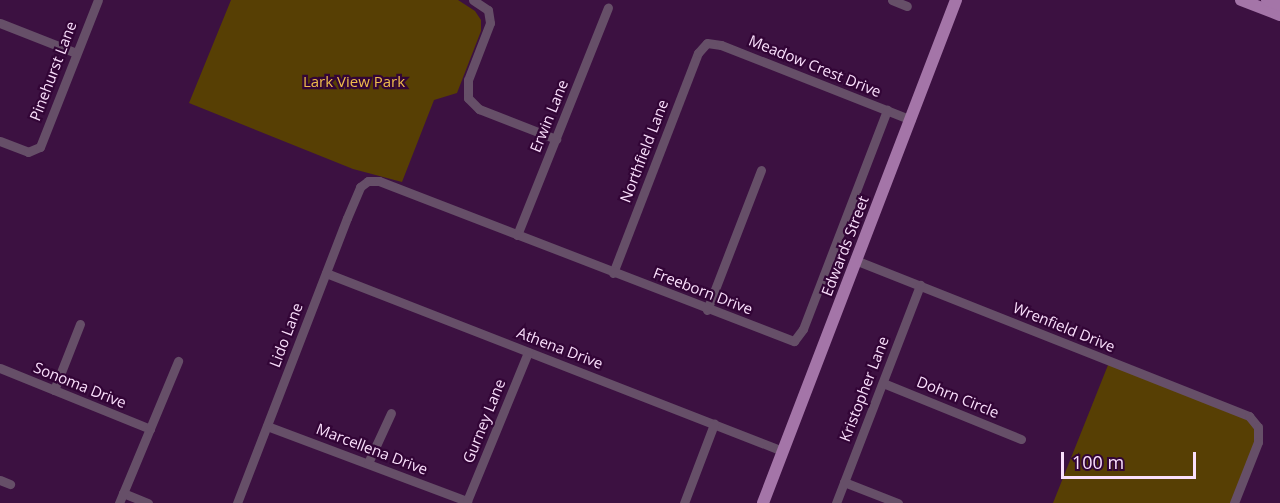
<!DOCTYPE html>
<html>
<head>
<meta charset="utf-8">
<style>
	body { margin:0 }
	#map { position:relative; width:1280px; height:503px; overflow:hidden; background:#3c1141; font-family:"Open Sans",sans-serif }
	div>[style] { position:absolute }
	.green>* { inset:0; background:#573f04 }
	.minor>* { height:9px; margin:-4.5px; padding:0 4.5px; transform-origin:4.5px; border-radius:4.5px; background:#664f68 }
	.major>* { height:12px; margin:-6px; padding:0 6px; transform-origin:6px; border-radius:6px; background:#a475a8 }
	span { translate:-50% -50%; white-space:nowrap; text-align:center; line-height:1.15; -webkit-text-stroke:4.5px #320536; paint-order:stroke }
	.street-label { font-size:15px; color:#fadffc }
	.park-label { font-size:15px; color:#efbc4c }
	.scale { position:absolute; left:1061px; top:452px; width:135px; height:27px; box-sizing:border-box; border:3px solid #fadffc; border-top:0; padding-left:8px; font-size:18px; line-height:21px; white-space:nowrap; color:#fadffc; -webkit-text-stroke:4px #320536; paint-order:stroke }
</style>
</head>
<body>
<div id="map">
	<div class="green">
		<div style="clip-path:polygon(231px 0,458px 0,475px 11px,481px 20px,481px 31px,457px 93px,434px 100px,402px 182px,353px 169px,189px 103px)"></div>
		<div style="clip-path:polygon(1110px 360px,1249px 416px,1258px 427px,1258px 442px,1234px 503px,1053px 503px)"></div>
	</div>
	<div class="minor">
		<div style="left:473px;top:0;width:18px;rotate:34deg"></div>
		<div style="left:488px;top:10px;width:13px;rotate:81deg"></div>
		<div style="left:490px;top:23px;width:61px;rotate:111.1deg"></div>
		<div style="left:468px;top:80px;width:18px;rotate:90deg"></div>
		<div style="left:468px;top:98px;width:16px;rotate:45deg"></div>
		<div style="left:479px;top:109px;width:83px;rotate:21.3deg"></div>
		<div style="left:892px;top:0;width:16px;rotate:22deg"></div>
		<div style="left:0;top:23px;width:82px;rotate:21.5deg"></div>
		<div style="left:0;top:141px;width:30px;rotate:21deg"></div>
		<div style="left:28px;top:152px;width:13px;rotate:-23deg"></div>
		<div style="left:40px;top:147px;width:158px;rotate:-68.5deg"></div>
		<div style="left:517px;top:235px;width:245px;rotate:-68.2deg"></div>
		<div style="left:855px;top:260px;width:424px;rotate:21.6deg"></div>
		<div style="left:1249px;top:416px;width:14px;rotate:51deg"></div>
		<div style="left:1258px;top:427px;width:15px;rotate:90deg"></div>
		<div style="left:1258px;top:442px;width:66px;rotate:111.5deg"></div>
		<div style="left:326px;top:273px;width:490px;rotate:21.3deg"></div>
		<div style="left:613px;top:273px;width:236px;rotate:-68.9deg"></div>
		<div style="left:698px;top:53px;width:13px;rotate:-48deg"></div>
		<div style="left:707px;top:43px;width:14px;rotate:8deg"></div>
		<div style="left:721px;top:45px;width:204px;rotate:21.5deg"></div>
		<div style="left:707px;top:310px;width:150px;rotate:-68.9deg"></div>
		<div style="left:0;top:368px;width:162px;rotate:22.1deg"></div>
		<div style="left:883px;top:383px;width:149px;rotate:22.1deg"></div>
		<div style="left:54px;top:390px;width:71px;rotate:-68.5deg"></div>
		<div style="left:267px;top:426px;width:214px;rotate:20.6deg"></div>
		<div style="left:467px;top:501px;width:161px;rotate:-67.7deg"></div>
		<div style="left:368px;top:463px;width:55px;rotate:-65.3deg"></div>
		<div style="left:0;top:480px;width:11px;rotate:22deg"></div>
		<div style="left:844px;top:482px;width:58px;rotate:21.3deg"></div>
		<div style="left:123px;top:493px;width:27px;rotate:22deg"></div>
		<div style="left:119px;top:503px;width:154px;rotate:-67.4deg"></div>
		<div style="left:237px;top:503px;width:305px;rotate:-68.9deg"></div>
		<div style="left:347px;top:218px;width:34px;rotate:-67deg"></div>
		<div style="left:360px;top:187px;width:10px;rotate:-37deg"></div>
		<div style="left:368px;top:181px;width:11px"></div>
		<div style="left:379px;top:181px;width:445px;rotate:21.1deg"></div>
		<div style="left:794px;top:341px;width:15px;rotate:-53deg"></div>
		<div style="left:803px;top:329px;width:235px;rotate:-69deg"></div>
		<div style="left:684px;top:503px;width:85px;rotate:-69.2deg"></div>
		<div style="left:836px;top:503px;width:234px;rotate:-68.9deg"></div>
	</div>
	<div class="major">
		<div style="left:1241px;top:0;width:42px;rotate:21deg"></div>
		<div style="left:1267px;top:0;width:14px;rotate:21deg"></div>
		<div style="left:763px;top:503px;width:539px;rotate:-69.01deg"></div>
	</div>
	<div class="street-label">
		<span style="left:815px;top:66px;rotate:22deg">Meadow Crest Drive</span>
		<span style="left:53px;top:71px;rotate:-69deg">Pinehurst Lane</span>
		<span style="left:549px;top:116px;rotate:-68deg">Erwin Lane</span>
		<span style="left:644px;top:151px;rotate:-69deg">Northfield Lane</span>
		<span style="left:845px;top:246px;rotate:-69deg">Edwards Street</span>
		<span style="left:703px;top:291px;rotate:21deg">Freeborn Drive</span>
		<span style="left:1064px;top:327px;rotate:22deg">Wrenfield Drive</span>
		<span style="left:286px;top:335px;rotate:-69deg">Lido Lane</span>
		<span style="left:560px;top:348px;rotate:21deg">Athena Drive</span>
		<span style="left:80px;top:385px;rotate:22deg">Sonoma Drive</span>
		<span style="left:864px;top:389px;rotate:-69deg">Kristopher Lane</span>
		<span style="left:958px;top:397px;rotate:22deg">Dohrn Circle</span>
		<span style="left:484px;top:421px;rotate:-68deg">Gurney Lane</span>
		<span style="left:372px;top:449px;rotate:21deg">Marcellena Drive</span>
	</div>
	<div class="park-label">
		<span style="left:354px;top:82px">Lark View Park</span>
	</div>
	<div class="scale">100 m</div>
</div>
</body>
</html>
